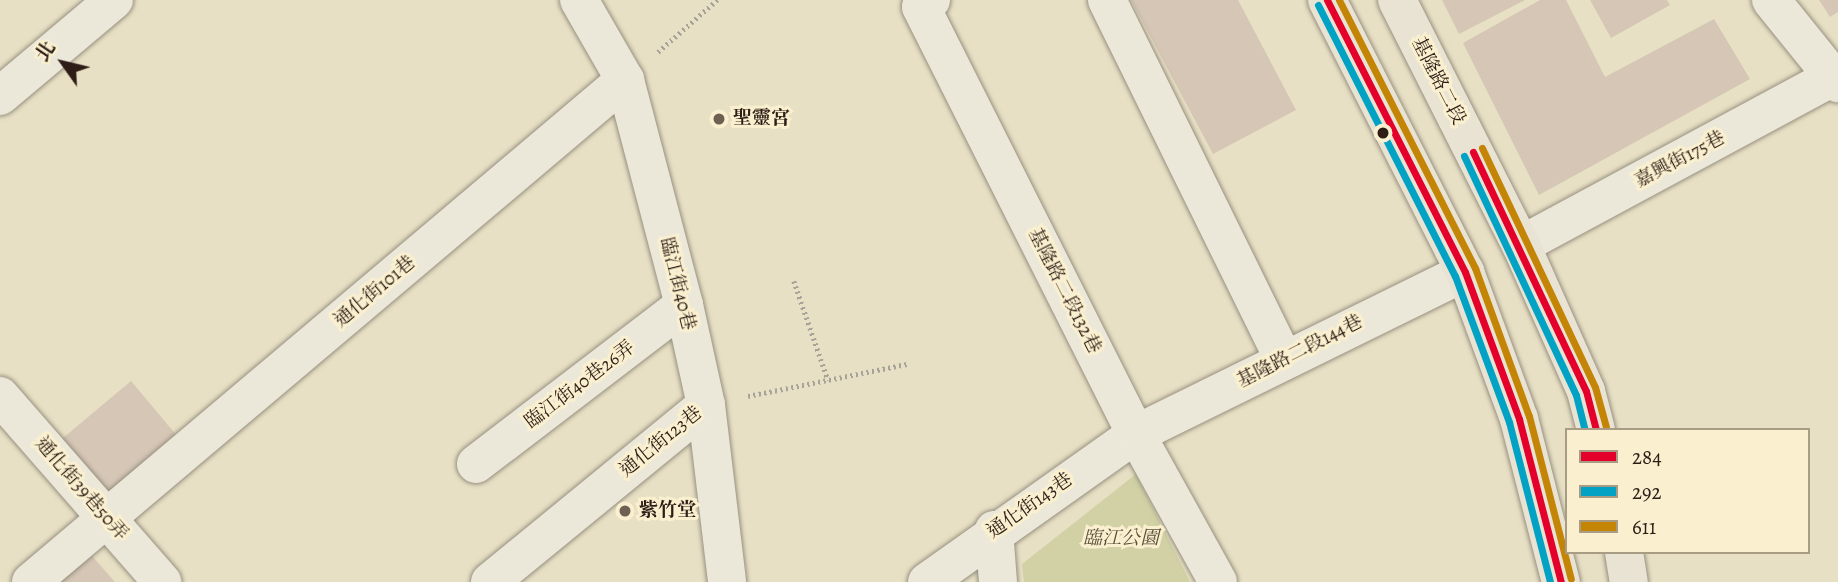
<!DOCTYPE html>
<html>
<head>
<meta charset="utf-8">
<style>
	body { margin:0 }
	#map { position:relative; width:1838px; height:582px; overflow:hidden; background:#e8e0c4; font-family:Alegreya,"Noto Serif TC",serif }
	div>[style] { position:absolute }
	.green>* { inset:0; background:#d1d1a5 }
	.building>* { inset:0; background:#d6c6b5; transform-origin:0 0 }
	.path>* { height:4.5px; margin-top:-2.25px; transform-origin:0; background:repeating-linear-gradient(90deg,#a8a398 0 2px,transparent 0 5.5px) }
	.roads { filter:drop-shadow(0 0 2px #979080) drop-shadow(0 0 2px #979080) }
	.minor>* { height:38px; margin:-19px; padding:0 19px; transform-origin:19px; border-radius:19px; background:#ebe8d9 }
	.major>* { height:38px; margin:-19px; padding:0 19px; transform-origin:19px; border-radius:19px; background:#e8e3d3 }
	.bus-1>* { height:7px; margin:-3.5px; padding:0 3.5px; transform-origin:3.5px; border-radius:3.5px; background:#e4002b }
	.bus-2>* { height:7px; margin:-3.5px; padding:0 3.5px; transform-origin:3.5px; border-radius:3.5px; background:#02a2c5 }
	.bus-3>* { height:7px; margin:-3.5px; padding:0 3.5px; transform-origin:3.5px; border-radius:3.5px; background:#c48406 }
	.dots>* { width:19px; height:19px; translate:-50% -50%; box-sizing:border-box; border:4px solid #faf0cf; border-radius:50% }
	span { translate:-50% -50%; white-space:nowrap; text-align:center; line-height:1.15; -webkit-text-stroke:6px #faf0cf; paint-order:stroke }
	.street-label { font-size:19px; color:#2d1d16 }
	.poi-label { font-size:19px; color:#2d1d16; font-weight:700 }
	.left { translate:0 -50%; text-align:left }
	.park-label { font-size:19px; color:#594f39; font-style:italic }
	.legend { position:absolute; left:1565px; top:428px; width:245px; height:126px; box-sizing:border-box; background:#faf0cf; border:2px solid #a89c85; margin:0; padding:9px 12px; list-style:none; font-size:21px; color:#2d1d16 }
	.legend li { display:flex; align-items:center; gap:14px; height:35px }
	.legend b { width:35px; border:2px solid #a89c85 }
	.north { position:absolute; left:28px; top:28px; width:70px; height:70px; -webkit-text-stroke:5px #faf0cf; paint-order:stroke; rotate:304deg; font-size:19px; font-weight:700; line-height:28px; text-align:center; color:#2d1d16 }
	.north::after { content:''; display:block; margin:auto; width:24px; height:32px; background:#2d1d16; clip-path:polygon(50% 0,100% 100%,50% 72%,0 100%) }
</style>
</head>
<body>
<div id="map">
	<div class="green">
		<div style="clip-path:polygon(1136px 474px,1190px 582px,1024px 582px,1022px 564px)"></div>
	</div>
	<div class="building">
		<div style="clip-path:polygon(1131px 0,1238px 0,1296px 110px,1213px 154px)"></div>
		<div style="clip-path:polygon(1442px 0,1525px 0,1459px 34px)"></div>
		<div style="clip-path:polygon(1540px 0,1566px 0,1605px 77px,1714px 19px,1750px 79px,1539px 195px,1463px 43px)"></div>
		<div style="clip-path:polygon(1590px 0,1667px 0,1670px 5px,1611px 38px)"></div>
		<div style="clip-path:polygon(1819px 0,1838px 0,1838px 12px,1830px 17px)"></div>
		<div style="left:131px;top:381px;width:77px;height:93px;rotate:50deg"></div>
		<div style="clip-path:polygon(86px 549px,115px 582px,50px 582px)"></div>
	</div>
	<div class="path">
		<div style="left:658px;top:52px;width:79px;rotate:-41.4deg"></div>
		<div style="left:794px;top:281px;width:105px;rotate:71deg"></div>
		<div style="left:748px;top:396px;width:162px;rotate:-11.4deg"></div>
	</div>
	<div class="roads">
		<div class="minor">
			<div style="left:579px;top:0;width:92px;rotate:60.1deg"></div>
			<div style="left:625px;top:80px;width:233px;rotate:75.3deg"></div>
			<div style="left:684px;top:305px;width:102px;rotate:77.6deg"></div>
			<div style="left:706px;top:405px;width:178px;rotate:83.2deg"></div>
			<div style="left:931px;top:0;width:12px;rotate:145deg"></div>
			<div style="left:921px;top:7px;width:478px;rotate:63.3deg"></div>
			<div style="left:1136px;top:434px;width:169px;rotate:61deg"></div>
			<div style="left:1107px;top:0;width:401px;rotate:63.8deg"></div>
			<div style="left:1771px;top:0;width:107px;rotate:51.1deg"></div>
			<div style="left:0;top:96px;width:149px;rotate:-40.1deg"></div>
			<div style="left:1521px;top:245px;width:360px;rotate:-28.3deg"></div>
			<div style="left:0;top:396px;width:247px;rotate:48.9deg"></div>
			<div style="left:476px;top:464px;width:262px;rotate:-37.4deg"></div>
			<div style="left:994px;top:530px;width:52px;rotate:85.6deg"></div>
			<div style="left:31px;top:582px;width:778px;rotate:-40.2deg"></div>
			<div style="left:490px;top:582px;width:279px;rotate:-39.3deg"></div>
			<div style="left:927px;top:582px;width:256px;rotate:-35.3deg"></div>
			<div style="left:1136px;top:434px;width:367px;rotate:-26.2deg"></div>
		</div>
		<div class="major">
			<div style="left:1327px;top:0;width:305px;rotate:63.1deg"></div>
			<div style="left:1465px;top:272px;width:157px;rotate:69.8deg"></div>
			<div style="left:1519px;top:419px;width:168px;rotate:75.6deg"></div>
			<div style="left:1397px;top:0;width:275px;rotate:63.2deg"></div>
			<div style="left:1521px;top:245px;width:160px;rotate:66deg"></div>
			<div style="left:1586px;top:391px;width:40px;rotate:75.6deg"></div>
			<div style="left:1624px;top:552px;width:30px;rotate:81deg"></div>
		</div>
	</div>
	<div class="bus-1">
		<div style="left:1327px;top:0;width:305px;rotate:63.1deg"></div>
		<div style="left:1465px;top:272px;width:157px;rotate:69.8deg"></div>
		<div style="left:1519px;top:419px;width:168px;rotate:75.6deg"></div>
		<div style="left:1473px;top:152px;width:264px;rotate:64.7deg"></div>
		<div style="left:1586px;top:391px;width:40px;rotate:75.6deg"></div>
	</div>
	<div class="bus-2">
		<div style="left:1318px;top:5px;width:304px;rotate:63.2deg"></div>
		<div style="left:1455px;top:276px;width:156px;rotate:69.7deg"></div>
		<div style="left:1509px;top:422px;width:165px;rotate:75.6deg"></div>
		<div style="left:1464px;top:156px;width:264px;rotate:64.9deg"></div>
		<div style="left:1576px;top:395px;width:36px;rotate:76deg"></div>
	</div>
	<div class="bus-3">
		<div style="left:1339px;top:0;width:301px;rotate:63.1deg"></div>
		<div style="left:1475px;top:268px;width:158px;rotate:70deg"></div>
		<div style="left:1529px;top:416px;width:168px;rotate:75.6deg"></div>
		<div style="left:1482px;top:148px;width:264px;rotate:64.7deg"></div>
		<div style="left:1595px;top:387px;width:41px;rotate:74.6deg"></div>
	</div>
	<div class="dots">
		<div style="left:719px;top:119px;background:#6e6153"></div>
		<div style="left:1383px;top:133px;background:#2d1d16"></div>
		<div style="left:625px;top:511px;background:#6e6153"></div>
	</div>
	<div class="street-label">
		<span style="left:1438px;top:81px;rotate:63deg">基隆路二段</span>
		<span style="left:1680px;top:160px;rotate:-28deg">嘉興街175巷</span>
		<span style="left:677px;top:284px;rotate:76deg">臨江街40巷</span>
		<span style="left:1064px;top:291px;rotate:63deg">基隆路二段132巷</span>
		<span style="left:375px;top:292px;rotate:-40deg">通化街101巷</span>
		<span style="left:1300px;top:352px;rotate:-27deg">基隆路二段144巷</span>
		<span style="left:580px;top:385px;rotate:-37deg">臨江街40巷26弄</span>
		<span style="left:661px;top:442px;rotate:-39deg">通化街123巷</span>
		<span style="left:81px;top:489px;rotate:49deg">通化街39巷50弄</span>
		<span style="left:1030px;top:506px;rotate:-35deg">通化街143巷</span>
	</div>
	<div class="poi-label">
		<span class="left" style="left:733px;top:119px">聖靈宮</span>
		<span class="left" style="left:639px;top:511px">紫竹堂</span>
	</div>
	<div class="park-label">
		<span style="left:1121px;top:539px">臨江公園</span>
	</div>
	<ul class="legend">
	<li><b style="height:9px;background:#e4002b"></b>284</li>
	<li><b style="height:9px;background:#02a2c5"></b>292</li>
	<li><b style="height:9px;background:#c48406"></b>611</li>
	</ul>
	<div class="north">北</div>
</div>
</body>
</html>
